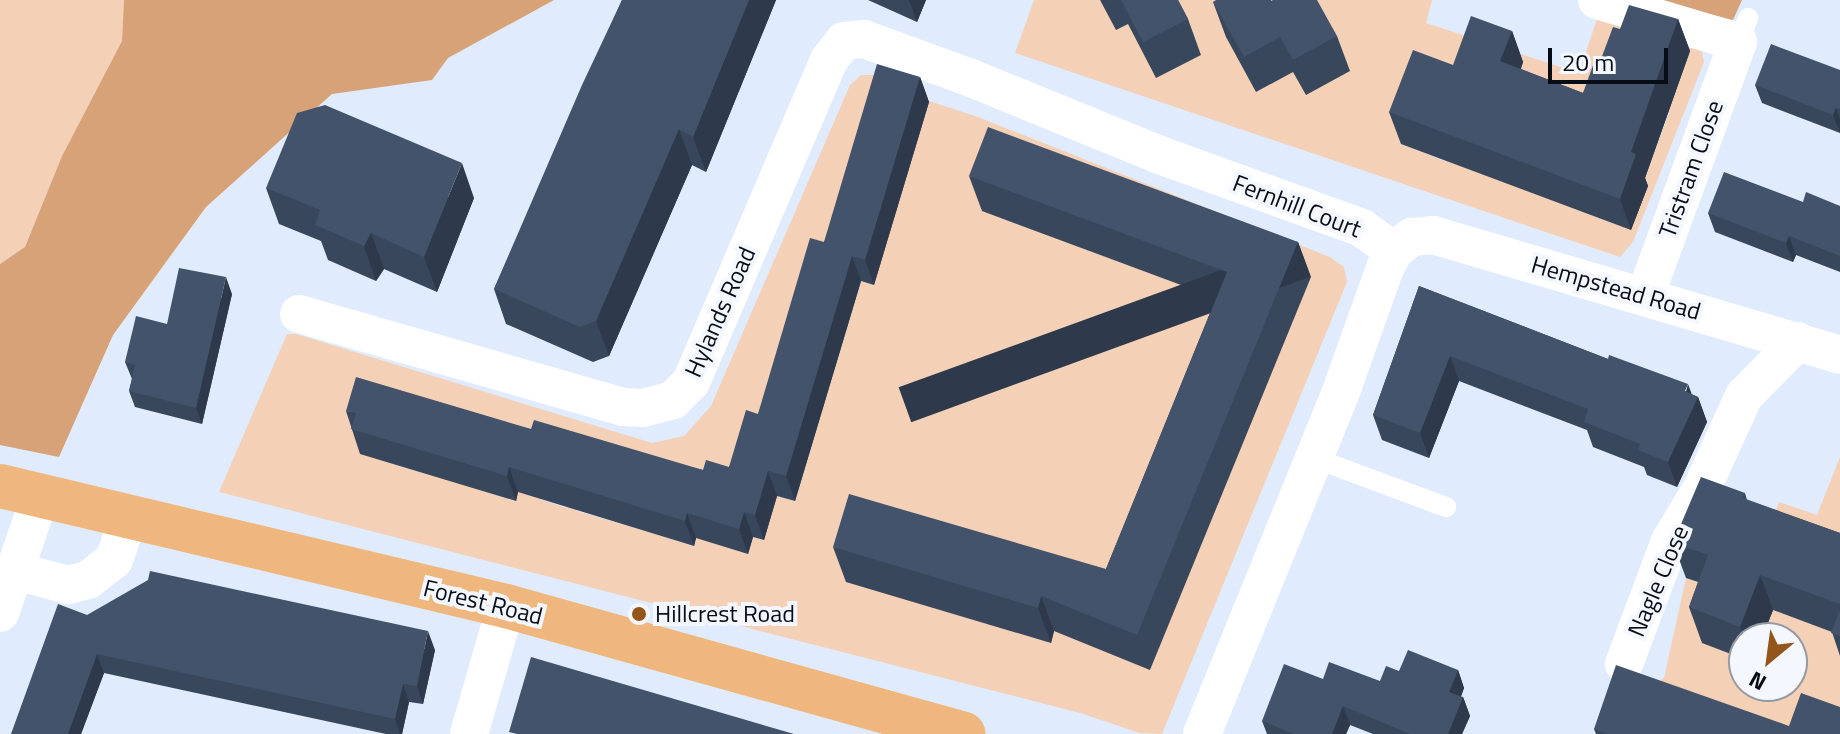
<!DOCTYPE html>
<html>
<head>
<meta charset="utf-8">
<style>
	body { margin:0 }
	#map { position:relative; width:1840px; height:734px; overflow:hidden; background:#e0ecfd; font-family:"Titillium Web",sans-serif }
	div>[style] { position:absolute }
	.green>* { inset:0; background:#f3d0b6 }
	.forest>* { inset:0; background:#d7a278 }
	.lane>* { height:20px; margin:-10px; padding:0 10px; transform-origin:10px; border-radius:10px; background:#fff }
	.street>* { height:38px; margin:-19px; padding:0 19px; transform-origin:19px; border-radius:19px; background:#fff }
	.primary>* { height:44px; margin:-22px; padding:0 22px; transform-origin:22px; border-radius:22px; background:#efb67d }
	.wall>* { inset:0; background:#39475c }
	.shaded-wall>* { inset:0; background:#2e3a4b; transform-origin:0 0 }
	.building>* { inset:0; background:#42536b }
	.dots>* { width:22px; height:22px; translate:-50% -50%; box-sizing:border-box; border:4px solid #f4f8fe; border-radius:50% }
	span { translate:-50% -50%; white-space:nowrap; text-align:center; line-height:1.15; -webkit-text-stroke:8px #f4f8fe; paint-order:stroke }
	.street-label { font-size:24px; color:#070d17 }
	.poi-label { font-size:24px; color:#070d17 }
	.left { translate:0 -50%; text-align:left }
	.north { position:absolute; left:1728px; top:622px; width:80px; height:80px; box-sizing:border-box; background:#f4f8fe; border:2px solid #959aa2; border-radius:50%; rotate:209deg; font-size:22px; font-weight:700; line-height:32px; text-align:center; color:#070d17 }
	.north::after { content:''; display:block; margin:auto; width:28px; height:36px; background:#93551a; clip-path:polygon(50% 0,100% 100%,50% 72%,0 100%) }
	.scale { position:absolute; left:1548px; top:48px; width:120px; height:36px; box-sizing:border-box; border:4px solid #070d17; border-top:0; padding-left:10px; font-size:24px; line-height:28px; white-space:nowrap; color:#070d17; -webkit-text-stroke:6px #f4f8fe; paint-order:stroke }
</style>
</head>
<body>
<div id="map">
	<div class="green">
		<div style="clip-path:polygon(0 0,124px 0,122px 41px,62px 156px,25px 247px,0 264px)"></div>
		<div style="clip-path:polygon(1034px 0,1432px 0,1426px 23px,1579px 73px,1599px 13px,1644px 28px,1612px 90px,1401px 144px,1445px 161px,1637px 181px,1654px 153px,1669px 113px,1660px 108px,1679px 78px,1691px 46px,1702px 51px,1704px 62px,1633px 242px,1620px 257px,1015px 53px)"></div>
		<div style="clip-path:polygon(861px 75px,878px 75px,922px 91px,738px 492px,399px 466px,427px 474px,491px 476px,486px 492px,515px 501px,521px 485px,542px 500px,567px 508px,573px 490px,582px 493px,577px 511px,656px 534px,669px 519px,664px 537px,693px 546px,699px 528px,748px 554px,753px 537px,764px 540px,777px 496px,795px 501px,861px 281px,874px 284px,929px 101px,978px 117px,1330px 257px,1344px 267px,1347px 282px,1162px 734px,1140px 733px,1080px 713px,219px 492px,287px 334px,296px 334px,652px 443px,684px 436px,711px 406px,850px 85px)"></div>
		<div style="clip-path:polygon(1840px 457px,1840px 563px,1765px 540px,1779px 502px,1817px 515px)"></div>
		<div style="clip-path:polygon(1686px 578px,1721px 591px,1702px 642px,1744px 659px,1744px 686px,1792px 686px,1792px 638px,1762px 638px,1773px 610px,1840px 630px,1840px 734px,1718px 734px,1629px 700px,1664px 678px)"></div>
	</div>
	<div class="forest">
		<div style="clip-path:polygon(124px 0,554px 0,448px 58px,432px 80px,332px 94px,206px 207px,113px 335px,59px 457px,0 445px,0 264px,25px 247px,62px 156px,122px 41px)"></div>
		<div style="clip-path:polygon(1650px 0,1742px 0,1733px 20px)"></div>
	</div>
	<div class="lane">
		<div style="left:1738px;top:42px;width:26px;rotate:-67deg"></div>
		<div style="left:1314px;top:458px;width:141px;rotate:20.4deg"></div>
	</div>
	<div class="street">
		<div style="left:1597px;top:0;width:147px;rotate:16.6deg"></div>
		<div style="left:1738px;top:42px;width:270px;rotate:110.1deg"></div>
		<div style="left:299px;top:314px;width:337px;rotate:16deg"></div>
		<div style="left:623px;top:407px;width:19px;rotate:3deg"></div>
		<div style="left:642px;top:408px;width:32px;rotate:-14deg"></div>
		<div style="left:673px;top:400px;width:25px;rotate:-45deg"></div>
		<div style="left:691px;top:382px;width:350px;rotate:-66.8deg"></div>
		<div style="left:829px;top:60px;width:24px;rotate:-52deg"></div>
		<div style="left:844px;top:41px;width:20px;rotate:-6deg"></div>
		<div style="left:864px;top:39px;width:114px;rotate:20deg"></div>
		<div style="left:971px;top:78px;width:201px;rotate:22.2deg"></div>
		<div style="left:1157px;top:154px;width:218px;rotate:19.8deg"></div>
		<div style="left:1362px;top:228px;width:39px;rotate:36deg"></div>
		<div style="left:16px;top:571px;width:54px;rotate:15.1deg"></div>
		<div style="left:68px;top:585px;width:21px;rotate:-14deg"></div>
		<div style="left:88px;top:580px;width:33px;rotate:-38deg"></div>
		<div style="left:114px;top:560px;width:46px;rotate:-71.2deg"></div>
		<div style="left:0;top:613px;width:126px;rotate:-71deg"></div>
		<div style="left:1624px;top:664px;width:131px;rotate:-69.5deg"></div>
		<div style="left:1670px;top:541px;width:62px;rotate:-58.9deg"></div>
		<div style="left:1702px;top:488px;width:101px;rotate:-65.5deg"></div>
		<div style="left:1744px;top:396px;width:77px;rotate:-45.5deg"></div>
		<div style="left:469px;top:734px;width:133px;rotate:-73.9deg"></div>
		<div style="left:1202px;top:734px;width:375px;rotate:-67.9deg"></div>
		<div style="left:1343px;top:386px;width:125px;rotate:-70.4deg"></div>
		<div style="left:1385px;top:268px;width:19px;rotate:-62deg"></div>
		<div style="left:1394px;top:251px;width:22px;rotate:-39deg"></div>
		<div style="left:1411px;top:237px;width:22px;rotate:-5deg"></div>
		<div style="left:1433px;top:235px;width:424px;rotate:16.4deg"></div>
	</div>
	<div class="primary">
		<div style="left:0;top:486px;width:520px;rotate:13.34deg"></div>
		<div style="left:506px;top:606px;width:475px;rotate:15.6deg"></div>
	</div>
	<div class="wall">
		<div style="clip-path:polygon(622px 0,776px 0,706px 172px,692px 165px,609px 356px,593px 362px,506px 324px,494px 289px)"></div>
		<div style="clip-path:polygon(868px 0,926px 0,917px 22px)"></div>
		<div style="clip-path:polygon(1100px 0,1178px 0,1188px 19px,1201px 55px,1156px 78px,1128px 24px,1116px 30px)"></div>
		<div style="clip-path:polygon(1213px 2px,1337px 36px,1350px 71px,1306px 95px,1293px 72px,1256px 92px,1226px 37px)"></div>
		<div style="clip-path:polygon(1678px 19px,1690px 51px,1645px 178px,1648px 186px,1631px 230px,1401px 144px,1389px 112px,1512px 31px,1523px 62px,1521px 69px,1583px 93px,1601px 59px,1620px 29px)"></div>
		<div style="clip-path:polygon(1840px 70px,1840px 133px,1762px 103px,1755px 85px)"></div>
		<div style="clip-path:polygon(920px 77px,929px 102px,874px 285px,861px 281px,795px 501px,777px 496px,764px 540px,753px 537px,748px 554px,696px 538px,694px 546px,518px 492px,516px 501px,360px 454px,346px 411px,531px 429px,703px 470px,729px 467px,758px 414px,824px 242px)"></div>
		<div style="clip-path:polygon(969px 176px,1298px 242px,1311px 277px,1150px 670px,1054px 631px,1051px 643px,846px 582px,833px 547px,1106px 569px,1216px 298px,982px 211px)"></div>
		<div style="clip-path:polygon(266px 188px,474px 198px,437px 292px,384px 269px,376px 281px,328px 260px,321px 241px,279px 224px)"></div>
		<div style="clip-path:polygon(1803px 202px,1840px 206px,1840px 272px,1796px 255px,1793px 262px,1715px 232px,1708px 213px)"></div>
		<div style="clip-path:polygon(1419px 286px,1608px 359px,1698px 397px,1707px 422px,1677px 487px,1647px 475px,1644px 467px,1593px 447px,1587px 430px,1459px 381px,1429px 458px,1382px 440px,1373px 415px)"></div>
		<div style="clip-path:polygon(232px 294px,202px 424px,135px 407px,129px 391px,132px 379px,125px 362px,167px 324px)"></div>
		<div style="clip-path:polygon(1745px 493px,1747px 500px,1840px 533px,1840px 656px,1832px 632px,1773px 610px,1762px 638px,1744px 638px,1744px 659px,1702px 643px,1689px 607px,1698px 582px,1686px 578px,1673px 543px)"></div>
		<div style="clip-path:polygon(87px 615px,435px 650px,423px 704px,409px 702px,402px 734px,386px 734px,104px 673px,81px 734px,11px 734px)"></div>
		<div style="clip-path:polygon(1458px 670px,1464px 688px,1461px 697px,1463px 697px,1470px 716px,1462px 734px,1373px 734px,1350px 725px,1346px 734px,1267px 734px,1262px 721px,1380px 681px,1399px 671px)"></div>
		<div style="clip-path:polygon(1789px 726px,1840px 734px,1596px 734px,1594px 729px)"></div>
	</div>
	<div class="shaded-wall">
		<div style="clip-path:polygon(749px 0,776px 0,706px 172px,693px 137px)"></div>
		<div style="clip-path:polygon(909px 0,926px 0,917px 22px)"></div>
		<div style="clip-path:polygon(1678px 19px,1690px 51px,1645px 178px,1648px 186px,1631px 230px,1620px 199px,1631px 152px)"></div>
		<div style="clip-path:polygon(1512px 31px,1523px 62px,1512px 92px,1500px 61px)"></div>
		<div style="clip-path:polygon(920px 77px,929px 102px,874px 285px,865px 260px)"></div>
		<div style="clip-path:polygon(1836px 108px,1840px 119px,1840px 133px,1833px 115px)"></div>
		<div style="clip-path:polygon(679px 129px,692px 165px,609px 356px,596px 321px)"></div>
		<div style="clip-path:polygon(462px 163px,474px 198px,437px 292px,424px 257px)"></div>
		<div style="clip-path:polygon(371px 233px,384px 269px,376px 281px,364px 246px)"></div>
		<div style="clip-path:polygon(1789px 236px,1796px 255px,1793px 262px,1786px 243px)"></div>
		<div style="left:1298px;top:242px;width:37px;height:425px;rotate:70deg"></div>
		<div style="clip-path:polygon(852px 256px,861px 281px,795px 501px,786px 476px)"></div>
		<div style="clip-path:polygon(226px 277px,232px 294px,202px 424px,196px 408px)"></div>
		<div style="clip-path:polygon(1450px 356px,1459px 381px,1429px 458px,1420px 433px)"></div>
		<div style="clip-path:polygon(1688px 384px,1695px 403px,1698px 397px,1707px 422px,1677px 487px,1668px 462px)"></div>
		<div style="clip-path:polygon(509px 467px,518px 492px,516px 501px,507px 476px)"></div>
		<div style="clip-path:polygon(768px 471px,777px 496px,764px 540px,755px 515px)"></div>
		<div style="clip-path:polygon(744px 512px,753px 537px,748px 554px,739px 529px)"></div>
		<div style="clip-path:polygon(687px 513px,696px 538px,694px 546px,685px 521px)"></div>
		<div style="clip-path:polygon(1760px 575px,1773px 610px,1762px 638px,1745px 638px,1740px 627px)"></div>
		<div style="clip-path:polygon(1041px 596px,1054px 631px,1051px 643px,1038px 608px)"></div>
		<div style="clip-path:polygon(428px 631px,435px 650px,423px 704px,417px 686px)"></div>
		<div style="clip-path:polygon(97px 654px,104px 673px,81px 734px,68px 734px)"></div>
		<div style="clip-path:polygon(1458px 670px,1464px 688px,1455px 710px,1449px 692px)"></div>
		<div style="clip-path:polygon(403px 684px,409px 702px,402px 734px,400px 734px,395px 719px)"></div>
		<div style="clip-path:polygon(1463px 697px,1470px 716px,1462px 734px,1448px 734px)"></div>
		<div style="clip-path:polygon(1343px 706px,1350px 725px,1346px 734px,1332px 734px)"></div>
	</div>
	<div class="building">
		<div style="clip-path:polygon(622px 0,749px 0,693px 137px,679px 129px,596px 321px,580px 327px,494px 289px,582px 85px)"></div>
		<div style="clip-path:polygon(1121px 0,1178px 0,1188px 19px,1143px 42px)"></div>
		<div style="clip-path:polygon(1216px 0,1271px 0,1271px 1px,1273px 0,1317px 0,1337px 36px,1293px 60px,1280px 37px,1244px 57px,1213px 2px)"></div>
		<div style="clip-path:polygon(1629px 5px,1678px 19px,1631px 152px,1636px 154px,1620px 199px,1389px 112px,1413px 50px,1453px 65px,1471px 16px,1512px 31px,1500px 61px,1583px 93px,1596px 57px,1601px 59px,1613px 27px,1620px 29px)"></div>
		<div style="clip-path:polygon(1771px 44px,1840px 70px,1840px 109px,1836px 108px,1833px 115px,1755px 85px)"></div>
		<div style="clip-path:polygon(877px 64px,920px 77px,865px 260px,852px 256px,786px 476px,768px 471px,755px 515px,744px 512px,739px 529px,687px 513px,685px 521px,509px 467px,507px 476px,351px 429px,356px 413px,346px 411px,356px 377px,531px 429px,534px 420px,703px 470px,706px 460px,729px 467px,746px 410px,758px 414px,810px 238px,824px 242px)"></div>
		<div style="clip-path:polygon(325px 105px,462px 163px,424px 257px,371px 233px,364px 246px,315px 225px,320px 210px,266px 188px,297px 113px)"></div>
		<div style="clip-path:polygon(988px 127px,1298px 242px,1137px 635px,1041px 596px,1038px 608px,833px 547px,849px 494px,1106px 569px,1227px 272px,969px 176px)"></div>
		<div style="clip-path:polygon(1724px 172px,1803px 202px,1806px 192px,1840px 206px,1840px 256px,1789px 236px,1786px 243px,1708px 213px)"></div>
		<div style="clip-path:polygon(179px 268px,226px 277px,196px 408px,129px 391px,135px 365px,125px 362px,136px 316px,167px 324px)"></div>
		<div style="clip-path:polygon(1419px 286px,1608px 359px,1609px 355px,1688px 384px,1685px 391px,1698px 397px,1668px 462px,1638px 450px,1640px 444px,1584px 422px,1588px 409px,1450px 356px,1420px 433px,1373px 415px)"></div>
		<div style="clip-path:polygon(1701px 477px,1745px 493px,1743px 498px,1840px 533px,1840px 604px,1760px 575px,1740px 627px,1689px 607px,1708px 555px,1673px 543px)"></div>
		<div style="clip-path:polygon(150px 571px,428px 631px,417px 686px,403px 684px,395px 719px,97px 654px,68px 734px,11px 734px,58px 604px,87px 615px,148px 580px)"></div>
		<div style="clip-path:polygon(1840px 610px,1840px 636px,1831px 633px)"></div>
		<div style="clip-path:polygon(1408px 650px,1458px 670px,1449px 692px,1463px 697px,1448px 734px,1410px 734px,1343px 706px,1332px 734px,1294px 734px,1262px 721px,1284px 664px,1323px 679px,1329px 662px,1380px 681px,1386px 666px,1399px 671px)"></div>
		<div style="clip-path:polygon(531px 657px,794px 734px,517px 734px,509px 732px)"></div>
		<div style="clip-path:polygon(1616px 665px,1789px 726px,1801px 693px,1840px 707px,1840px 734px,1607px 734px,1594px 729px)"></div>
	</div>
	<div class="dots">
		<div style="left:639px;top:614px;background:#93551a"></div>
	</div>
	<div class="street-label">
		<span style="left:1691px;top:169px;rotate:-70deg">Tristram Close</span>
		<span style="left:1297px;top:206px;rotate:21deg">Fernhill Court</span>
		<span style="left:1616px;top:288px;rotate:16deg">Hempstead Road</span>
		<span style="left:720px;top:312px;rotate:-66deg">Hylands Road</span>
		<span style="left:1658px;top:581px;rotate:-67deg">Nagle Close</span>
		<span style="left:483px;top:602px;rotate:14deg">Forest Road</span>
	</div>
	<div class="poi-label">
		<span class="left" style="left:655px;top:614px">Hillcrest Road</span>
	</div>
	<div class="north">N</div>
	<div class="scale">20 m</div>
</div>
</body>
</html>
